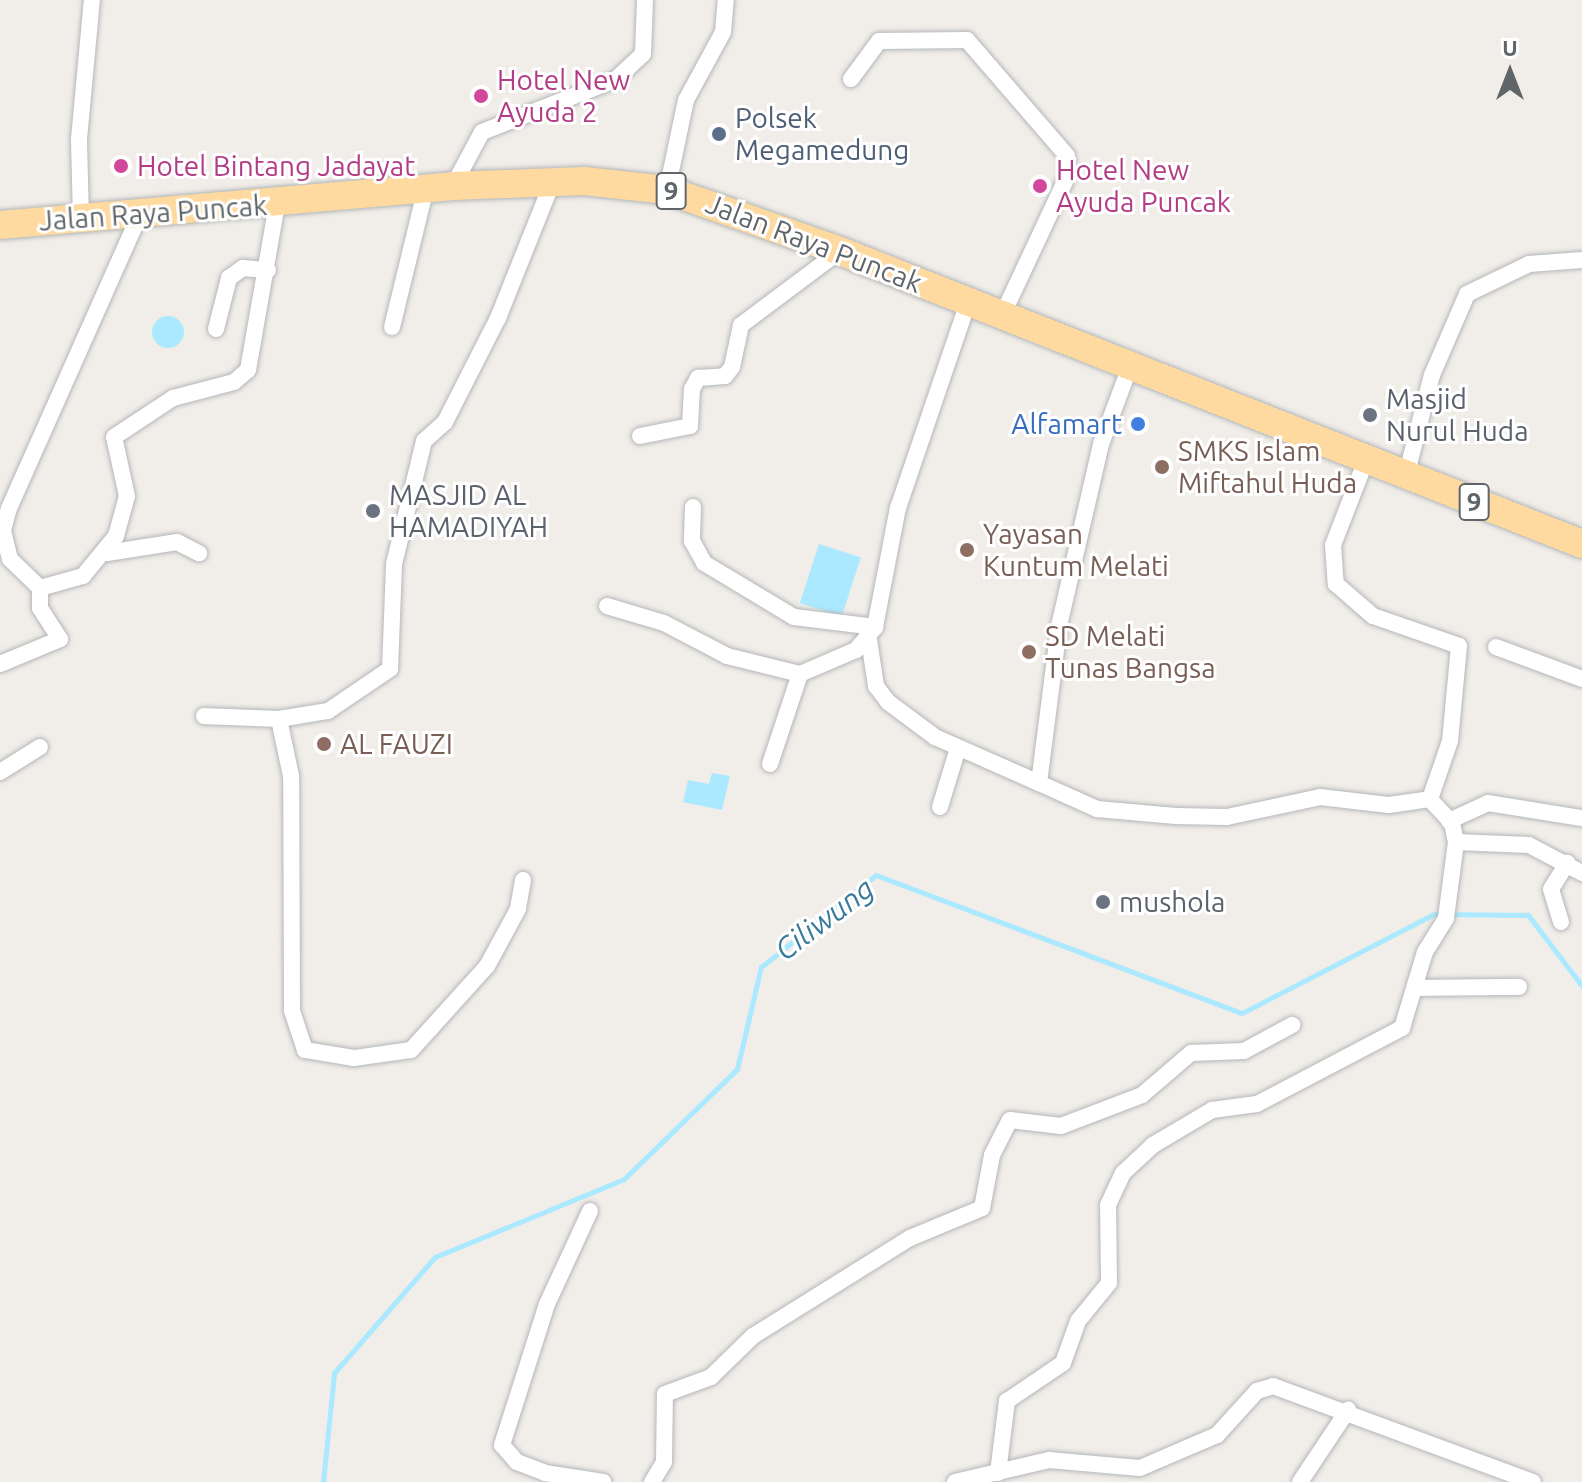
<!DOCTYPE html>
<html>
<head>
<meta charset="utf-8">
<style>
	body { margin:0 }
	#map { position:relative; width:1582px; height:1482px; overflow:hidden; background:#f1ede8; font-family:Ubuntu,sans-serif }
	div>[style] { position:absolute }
	.water>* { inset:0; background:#aae9ff; transform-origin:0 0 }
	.round { border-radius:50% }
	.stream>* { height:5px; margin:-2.5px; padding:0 2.5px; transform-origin:2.5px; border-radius:2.5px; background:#aae9ff }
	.roads { filter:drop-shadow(0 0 2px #b3b7ba) drop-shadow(0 0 2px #b3b7ba) }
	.minor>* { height:16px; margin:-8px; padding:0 8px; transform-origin:8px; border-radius:8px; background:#fff }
	.trunk>* { height:28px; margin:-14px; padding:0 14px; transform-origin:14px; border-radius:14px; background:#ffdaa0 }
	.dots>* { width:22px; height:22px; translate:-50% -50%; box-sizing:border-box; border:4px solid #fff; border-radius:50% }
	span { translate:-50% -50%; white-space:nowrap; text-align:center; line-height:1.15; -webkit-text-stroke:6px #fff; paint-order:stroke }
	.shield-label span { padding:2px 6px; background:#fff; border:2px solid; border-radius:6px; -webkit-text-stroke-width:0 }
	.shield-label { font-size:26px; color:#5f6568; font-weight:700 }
	.hotel-label { font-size:28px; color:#b23c85 }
	.left { translate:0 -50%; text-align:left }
	.service-label { font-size:28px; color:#4e5e75 }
	.street-label { font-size:28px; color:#5f6568 }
	.worship-label { font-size:28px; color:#5b616d }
	.shop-label { font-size:28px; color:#366cbe }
	.right { translate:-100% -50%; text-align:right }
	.education-label { font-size:28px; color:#785e54 }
	.water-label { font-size:30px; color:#397a9b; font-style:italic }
	.north { position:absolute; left:1470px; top:32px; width:80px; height:80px; -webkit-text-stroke:6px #fff; paint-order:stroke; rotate:0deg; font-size:22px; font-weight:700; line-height:32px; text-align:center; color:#5f6568 }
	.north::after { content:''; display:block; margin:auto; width:28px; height:36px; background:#5f6568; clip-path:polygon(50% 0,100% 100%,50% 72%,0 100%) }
</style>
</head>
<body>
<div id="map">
	<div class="water">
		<div class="round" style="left:152px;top:316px;width:32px;height:32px"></div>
		<div style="left:819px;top:544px;width:44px;height:62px;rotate:18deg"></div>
		<div style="clip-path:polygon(712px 773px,730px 776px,722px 810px,683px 802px,688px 780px,709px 784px)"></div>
	</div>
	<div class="stream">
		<div style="left:323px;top:1482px;width:110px;rotate:-84.2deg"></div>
		<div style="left:334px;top:1373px;width:154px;rotate:-49deg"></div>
		<div style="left:435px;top:1257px;width:204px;rotate:-22.4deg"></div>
		<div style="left:624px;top:1179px;width:158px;rotate:-44.2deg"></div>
		<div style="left:737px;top:1069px;width:105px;rotate:-76.8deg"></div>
		<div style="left:761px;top:967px;width:147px;rotate:-38.7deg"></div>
		<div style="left:876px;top:875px;width:391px;rotate:20.7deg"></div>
		<div style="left:1242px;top:1013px;width:216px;rotate:-27.3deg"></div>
		<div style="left:1434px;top:914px;width:94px;rotate:0.6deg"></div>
		<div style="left:1528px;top:915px;width:89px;rotate:52.7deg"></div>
	</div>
	<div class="roads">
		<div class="minor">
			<div style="left:851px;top:79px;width:47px;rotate:-53.6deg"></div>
			<div style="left:879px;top:41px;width:88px;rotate:-0.7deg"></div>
			<div style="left:967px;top:40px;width:153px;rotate:49.2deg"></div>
			<div style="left:1067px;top:156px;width:19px;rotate:87deg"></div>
			<div style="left:1068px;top:175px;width:156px;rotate:115.1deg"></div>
			<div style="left:453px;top:186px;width:61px;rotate:-61.8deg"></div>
			<div style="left:482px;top:132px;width:143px;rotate:-21.4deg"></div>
			<div style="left:615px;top:80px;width:38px;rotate:-43deg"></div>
			<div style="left:643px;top:54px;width:54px;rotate:-87.9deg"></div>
			<div style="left:667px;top:190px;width:92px;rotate:-78.1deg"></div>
			<div style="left:686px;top:100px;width:77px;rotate:-61.4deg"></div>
			<div style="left:723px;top:32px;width:32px;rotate:-85deg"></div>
			<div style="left:140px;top:214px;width:322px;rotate:114deg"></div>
			<div style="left:9px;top:508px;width:24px;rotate:105deg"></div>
			<div style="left:3px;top:531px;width:29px;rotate:76deg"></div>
			<div style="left:10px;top:559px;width:42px;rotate:44deg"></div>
			<div style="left:40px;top:588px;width:45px;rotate:-15.6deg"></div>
			<div style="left:83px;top:576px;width:52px;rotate:-50.5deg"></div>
			<div style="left:116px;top:536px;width:41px;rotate:-74.6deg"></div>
			<div style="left:127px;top:496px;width:60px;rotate:-102.4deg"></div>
			<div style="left:114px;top:437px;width:71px;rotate:-33.5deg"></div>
			<div style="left:173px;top:398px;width:63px;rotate:-14.7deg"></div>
			<div style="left:234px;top:382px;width:18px;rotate:-41deg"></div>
			<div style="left:248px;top:370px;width:169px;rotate:-80.1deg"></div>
			<div style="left:81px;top:218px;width:79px;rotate:-91.5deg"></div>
			<div style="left:79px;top:139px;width:140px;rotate:-84.7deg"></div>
			<div style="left:392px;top:327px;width:143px;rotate:-76.3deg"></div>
			<div style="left:216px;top:329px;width:53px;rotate:-75.7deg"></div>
			<div style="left:229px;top:278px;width:17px;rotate:-36deg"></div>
			<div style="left:243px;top:268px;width:25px;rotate:5deg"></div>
			<div style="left:640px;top:436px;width:51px;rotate:-11.3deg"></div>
			<div style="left:690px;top:426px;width:37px;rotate:-87deg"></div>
			<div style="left:692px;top:389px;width:13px;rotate:-61deg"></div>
			<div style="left:698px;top:378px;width:27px;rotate:-4deg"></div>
			<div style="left:725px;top:376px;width:11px;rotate:-52deg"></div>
			<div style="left:732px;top:367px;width:43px;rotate:-77.9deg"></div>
			<div style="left:741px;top:325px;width:124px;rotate:-36.8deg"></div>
			<div style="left:1366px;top:460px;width:91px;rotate:111.2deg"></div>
			<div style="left:1333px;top:545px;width:39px;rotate:86deg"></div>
			<div style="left:1336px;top:584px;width:49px;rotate:40.9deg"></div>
			<div style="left:1373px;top:616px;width:91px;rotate:19.2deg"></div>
			<div style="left:1459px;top:646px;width:95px;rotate:95.4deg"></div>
			<div style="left:1450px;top:741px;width:61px;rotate:109deg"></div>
			<div style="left:1406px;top:476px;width:104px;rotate:-75.6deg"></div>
			<div style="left:1432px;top:375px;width:88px;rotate:-66.6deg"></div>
			<div style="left:1467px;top:294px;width:69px;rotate:-25.8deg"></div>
			<div style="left:1529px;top:264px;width:53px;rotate:-4.3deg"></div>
			<div style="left:693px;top:507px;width:34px;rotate:92deg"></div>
			<div style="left:692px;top:541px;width:25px;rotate:61deg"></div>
			<div style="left:704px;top:563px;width:105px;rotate:31deg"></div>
			<div style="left:794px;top:617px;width:82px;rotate:7deg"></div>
			<div style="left:107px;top:553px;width:71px;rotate:-8.9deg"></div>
			<div style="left:177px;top:542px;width:25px;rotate:27deg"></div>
			<div style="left:607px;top:606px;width:59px;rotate:16.6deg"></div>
			<div style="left:664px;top:623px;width:71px;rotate:27.6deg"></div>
			<div style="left:727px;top:656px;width:75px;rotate:13.9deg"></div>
			<div style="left:869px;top:640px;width:47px;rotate:81.3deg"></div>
			<div style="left:876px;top:686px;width:20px;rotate:53deg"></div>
			<div style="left:888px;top:702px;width:59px;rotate:36.7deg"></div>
			<div style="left:935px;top:737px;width:114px;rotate:23.9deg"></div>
			<div style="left:1039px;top:783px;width:158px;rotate:-82.7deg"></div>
			<div style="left:1059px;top:626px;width:187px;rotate:-77deg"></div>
			<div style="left:1101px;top:444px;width:80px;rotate:-69.5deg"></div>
			<div style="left:1496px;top:647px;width:92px;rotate:20.4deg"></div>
			<div style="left:0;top:664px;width:65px;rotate:-22.6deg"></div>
			<div style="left:60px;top:639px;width:37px;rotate:-123deg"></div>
			<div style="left:40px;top:608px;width:20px;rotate:-90deg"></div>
			<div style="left:204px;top:716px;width:75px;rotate:2.3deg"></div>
			<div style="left:770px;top:764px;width:95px;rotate:-71.6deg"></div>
			<div style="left:800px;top:674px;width:61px;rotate:-23.2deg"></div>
			<div style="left:856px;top:650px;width:30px;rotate:-50deg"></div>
			<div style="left:875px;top:627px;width:121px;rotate:-79.1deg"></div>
			<div style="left:898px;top:508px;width:218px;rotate:-71.2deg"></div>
			<div style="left:0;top:772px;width:47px;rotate:-32deg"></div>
			<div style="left:1039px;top:783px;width:64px;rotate:24.1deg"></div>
			<div style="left:1097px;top:809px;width:79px;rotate:5.1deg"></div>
			<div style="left:1176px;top:816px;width:51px;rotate:1.1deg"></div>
			<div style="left:1227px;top:817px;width:95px;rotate:-12.1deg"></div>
			<div style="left:1320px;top:797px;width:69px;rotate:6.6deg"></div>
			<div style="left:1389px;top:805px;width:41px;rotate:-8.3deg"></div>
			<div style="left:940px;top:807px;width:62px;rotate:-73deg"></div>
			<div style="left:1449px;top:821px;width:43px;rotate:-24.8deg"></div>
			<div style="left:1488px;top:803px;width:95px;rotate:9.1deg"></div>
			<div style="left:1456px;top:842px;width:73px;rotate:2.4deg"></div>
			<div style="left:1529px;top:845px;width:60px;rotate:27.8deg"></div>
			<div style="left:523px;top:880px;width:29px;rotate:100deg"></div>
			<div style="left:518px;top:909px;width:65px;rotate:118.5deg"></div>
			<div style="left:487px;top:966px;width:113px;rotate:132.1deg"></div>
			<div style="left:411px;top:1050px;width:58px;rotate:172deg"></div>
			<div style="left:354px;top:1058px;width:50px;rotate:-170.7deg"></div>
			<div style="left:305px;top:1050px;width:41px;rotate:-108.4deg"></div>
			<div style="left:292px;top:1011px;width:235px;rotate:-90.2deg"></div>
			<div style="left:291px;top:776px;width:58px;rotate:-101.9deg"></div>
			<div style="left:279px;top:719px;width:50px;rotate:-9.3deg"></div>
			<div style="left:328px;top:711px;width:75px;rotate:-34.1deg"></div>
			<div style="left:390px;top:669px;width:105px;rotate:-87.8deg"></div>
			<div style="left:394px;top:564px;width:127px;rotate:-76.3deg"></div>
			<div style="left:424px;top:441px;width:28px;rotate:-42deg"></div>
			<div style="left:445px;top:422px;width:117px;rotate:-63deg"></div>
			<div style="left:498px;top:318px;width:145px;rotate:-68.2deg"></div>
			<div style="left:1561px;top:922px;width:34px;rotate:-107deg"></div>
			<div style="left:1551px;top:889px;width:31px;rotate:-58deg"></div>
			<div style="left:1418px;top:988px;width:101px;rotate:-0.6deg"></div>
			<div style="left:590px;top:1211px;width:102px;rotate:114.8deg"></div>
			<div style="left:547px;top:1304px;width:148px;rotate:107.7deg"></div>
			<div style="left:502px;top:1445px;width:23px;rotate:49deg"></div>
			<div style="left:517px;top:1462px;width:30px;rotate:21deg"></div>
			<div style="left:545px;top:1473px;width:59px;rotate:8.8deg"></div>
			<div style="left:998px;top:1473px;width:73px;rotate:-82.9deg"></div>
			<div style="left:1007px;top:1401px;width:68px;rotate:-34.2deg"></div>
			<div style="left:1063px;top:1363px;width:45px;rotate:-70.3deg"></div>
			<div style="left:1078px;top:1321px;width:49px;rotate:-50.8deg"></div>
			<div style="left:1109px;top:1283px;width:78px;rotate:-90.7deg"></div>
			<div style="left:1108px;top:1205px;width:35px;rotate:-65deg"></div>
			<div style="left:1123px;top:1173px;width:41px;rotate:-43deg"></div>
			<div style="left:1153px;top:1145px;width:69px;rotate:-30.7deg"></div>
			<div style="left:1212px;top:1110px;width:45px;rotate:-7.6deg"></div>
			<div style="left:1257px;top:1104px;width:164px;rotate:-27.7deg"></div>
			<div style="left:1402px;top:1028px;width:79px;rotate:-73.2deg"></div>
			<div style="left:1425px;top:952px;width:40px;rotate:-58deg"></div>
			<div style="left:1446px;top:918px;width:77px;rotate:-82.5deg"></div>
			<div style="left:1456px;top:842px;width:19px;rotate:-102deg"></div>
			<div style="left:1452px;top:823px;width:33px;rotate:-133deg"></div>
			<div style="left:652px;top:1482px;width:23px;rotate:-59deg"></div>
			<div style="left:664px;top:1462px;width:68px;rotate:-89.2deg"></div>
			<div style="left:665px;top:1394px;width:49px;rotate:-20.3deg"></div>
			<div style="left:711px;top:1377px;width:59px;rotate:-44.3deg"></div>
			<div style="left:753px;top:1336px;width:185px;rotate:-32deg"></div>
			<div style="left:910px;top:1238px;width:78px;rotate:-22.6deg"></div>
			<div style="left:982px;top:1208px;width:54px;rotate:-79.3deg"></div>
			<div style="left:992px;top:1155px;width:39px;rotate:-63deg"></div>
			<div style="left:1010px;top:1120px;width:51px;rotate:6.7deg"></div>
			<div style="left:1061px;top:1126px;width:87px;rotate:-20.9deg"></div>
			<div style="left:1142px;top:1095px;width:65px;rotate:-40.6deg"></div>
			<div style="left:1191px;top:1053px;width:53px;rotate:-2.2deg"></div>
			<div style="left:1244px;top:1051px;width:55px;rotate:-28.4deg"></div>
			<div style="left:955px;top:1482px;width:97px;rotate:-13.2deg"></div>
			<div style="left:1049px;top:1460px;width:91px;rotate:5deg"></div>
			<div style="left:1140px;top:1468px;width:84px;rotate:-23.2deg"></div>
			<div style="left:1217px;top:1435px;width:59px;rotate:-47.7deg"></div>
			<div style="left:1257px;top:1391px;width:17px;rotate:-17deg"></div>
			<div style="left:1273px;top:1386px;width:277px;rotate:20.3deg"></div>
			<div style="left:1300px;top:1482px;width:87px;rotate:-56.3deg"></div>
		</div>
		<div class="trunk">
			<div style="left:0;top:225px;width:455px;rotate:-4.9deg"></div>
			<div style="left:453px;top:186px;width:131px;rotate:-2.2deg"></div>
			<div style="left:584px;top:181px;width:83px;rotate:6.2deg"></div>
			<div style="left:667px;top:190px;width:183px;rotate:19.4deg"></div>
			<div style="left:840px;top:251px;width:798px;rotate:21.55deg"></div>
		</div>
	</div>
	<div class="dots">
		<div style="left:481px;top:96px;background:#d1479c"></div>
		<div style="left:719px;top:134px;background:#5c6f8a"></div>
		<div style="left:121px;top:166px;background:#d1479c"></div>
		<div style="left:1040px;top:186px;background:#d1479c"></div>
		<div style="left:1370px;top:415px;background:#6b7280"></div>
		<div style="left:1138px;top:424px;background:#3f7fe0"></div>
		<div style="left:1162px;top:467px;background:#8d6e63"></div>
		<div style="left:373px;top:511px;background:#6b7280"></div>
		<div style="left:967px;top:550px;background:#8d6e63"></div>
		<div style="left:1029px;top:652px;background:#8d6e63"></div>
		<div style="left:324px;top:744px;background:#8d6e63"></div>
		<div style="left:1103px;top:902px;background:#6b7280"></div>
	</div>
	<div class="shield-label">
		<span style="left:671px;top:191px">9</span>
		<span style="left:1474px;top:502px">9</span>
	</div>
	<div class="hotel-label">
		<span class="left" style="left:497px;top:96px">Hotel New<br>Ayuda 2</span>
		<span class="left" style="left:137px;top:166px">Hotel Bintang Jadayat</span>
		<span class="left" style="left:1056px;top:186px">Hotel New<br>Ayuda Puncak</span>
	</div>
	<div class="service-label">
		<span class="left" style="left:735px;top:134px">Polsek<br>Megamedung</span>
	</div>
	<div class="street-label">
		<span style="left:153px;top:213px;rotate:-4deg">Jalan Raya Puncak</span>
		<span style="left:814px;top:243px;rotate:21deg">Jalan Raya Puncak</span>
	</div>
	<div class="worship-label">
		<span class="left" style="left:1386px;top:415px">Masjid<br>Nurul Huda</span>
		<span class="left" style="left:389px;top:511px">MASJID AL<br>HAMADIYAH</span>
		<span class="left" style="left:1119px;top:902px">mushola</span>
	</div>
	<div class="shop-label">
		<span class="right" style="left:1122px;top:424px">Alfamart</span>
	</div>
	<div class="education-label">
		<span class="left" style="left:1178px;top:467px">SMKS Islam<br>Miftahul Huda</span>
		<span class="left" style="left:983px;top:550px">Yayasan<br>Kuntum Melati</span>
		<span class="left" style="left:1045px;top:652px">SD Melati<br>Tunas Bangsa</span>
		<span class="left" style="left:340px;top:744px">AL FAUZI</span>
	</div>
	<div class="water-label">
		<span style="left:824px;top:919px;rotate:-37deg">Ciliwung</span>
	</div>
	<div class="north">U</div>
</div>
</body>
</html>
